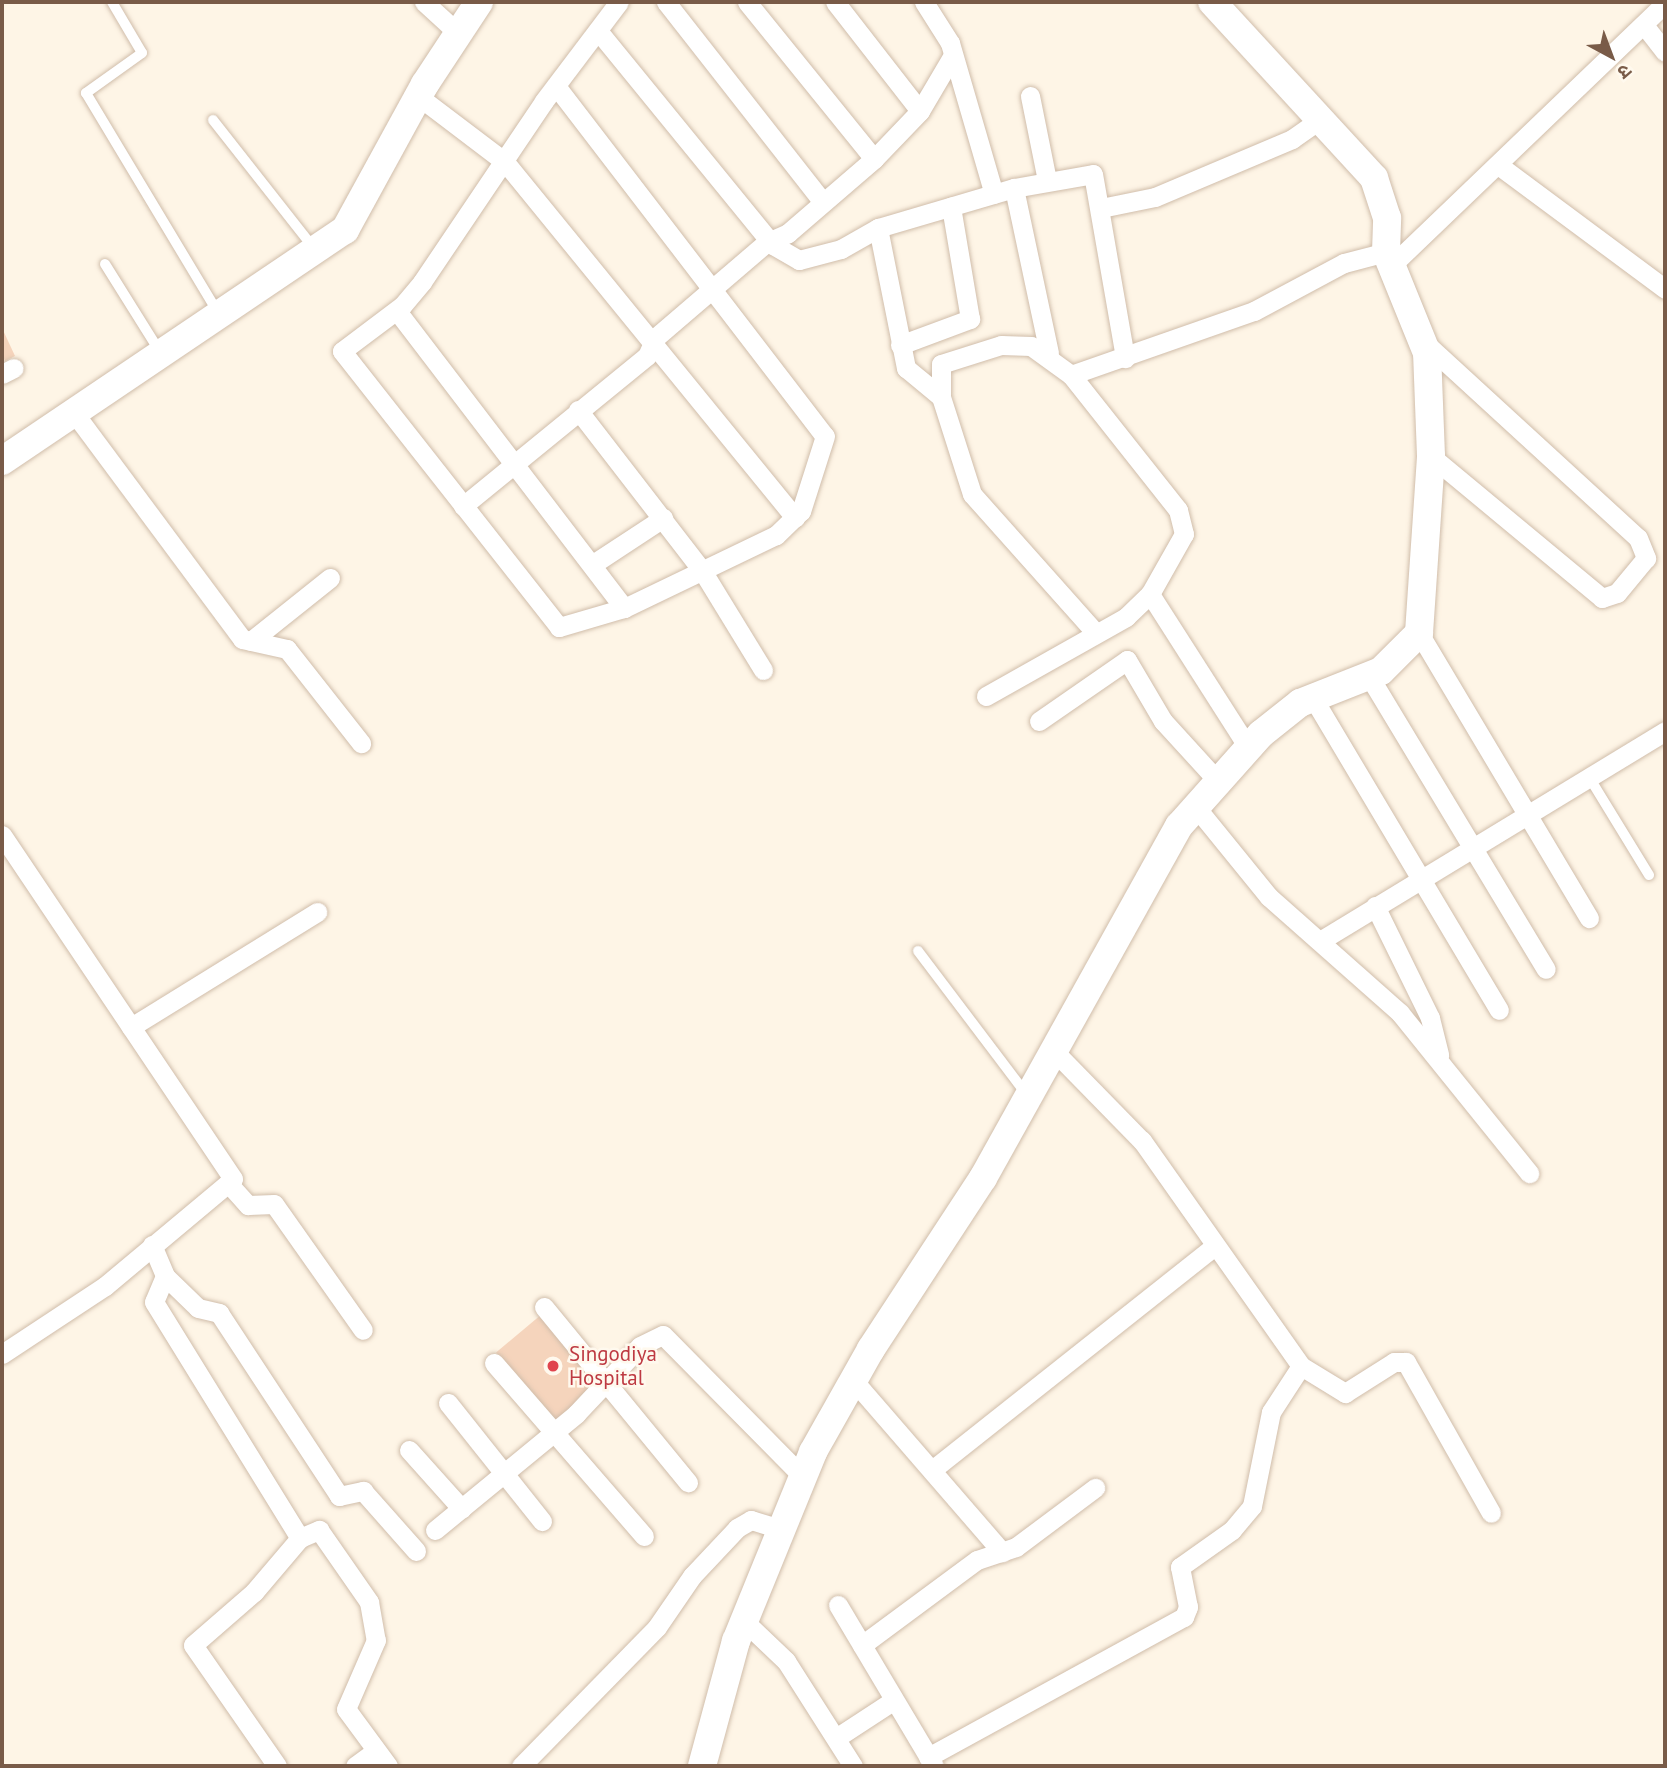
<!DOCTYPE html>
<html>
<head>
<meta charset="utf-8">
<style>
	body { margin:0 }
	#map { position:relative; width:1667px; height:1768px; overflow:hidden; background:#fef5e6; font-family:"PT Sans","Noto Sans Devanagari",sans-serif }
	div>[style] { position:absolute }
	.building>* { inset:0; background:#f5d4bc; transform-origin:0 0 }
	.roads { filter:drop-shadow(0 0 2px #d0bdaa) drop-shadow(0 0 2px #d0bdaa) }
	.lane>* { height:10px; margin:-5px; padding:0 5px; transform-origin:5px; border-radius:5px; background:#fff }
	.street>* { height:19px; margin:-9.5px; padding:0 9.5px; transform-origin:9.5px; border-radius:9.5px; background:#fff }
	.secondary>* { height:28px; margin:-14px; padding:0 14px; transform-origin:14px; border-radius:14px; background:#fff }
	.dots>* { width:19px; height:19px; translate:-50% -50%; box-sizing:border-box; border:4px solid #fff9ee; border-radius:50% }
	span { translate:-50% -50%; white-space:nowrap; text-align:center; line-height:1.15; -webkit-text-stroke:5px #fff9ee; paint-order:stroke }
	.health-label { font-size:21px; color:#be3a42 }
	.left { translate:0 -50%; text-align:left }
	.frame { position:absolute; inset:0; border:4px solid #795b48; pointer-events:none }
	.north { position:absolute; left:1576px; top:21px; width:70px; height:70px; -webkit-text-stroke:5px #fff9ee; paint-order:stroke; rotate:139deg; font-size:19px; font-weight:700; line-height:28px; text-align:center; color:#795b48 }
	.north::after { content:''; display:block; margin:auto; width:24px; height:32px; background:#795b48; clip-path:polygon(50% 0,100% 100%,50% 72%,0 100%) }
</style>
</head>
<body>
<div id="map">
	<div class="building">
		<div style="clip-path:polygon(2px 328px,15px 356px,5px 361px,2px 354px)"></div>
		<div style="left:542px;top:1314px;width:94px;height:60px;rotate:50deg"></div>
	</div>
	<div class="roads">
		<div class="lane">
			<div style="left:112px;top:2px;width:59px;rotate:59.5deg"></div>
			<div style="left:142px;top:53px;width:69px;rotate:144.5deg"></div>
			<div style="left:86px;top:93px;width:257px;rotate:59deg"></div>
			<div style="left:213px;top:120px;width:162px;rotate:51.8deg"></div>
			<div style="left:105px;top:264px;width:104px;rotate:58deg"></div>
			<div style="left:1589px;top:777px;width:115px;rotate:58.5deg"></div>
			<div style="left:918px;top:951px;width:181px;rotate:52.9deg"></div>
		</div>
		<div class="street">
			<div style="left:424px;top:2px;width:46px;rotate:42.4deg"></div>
			<div style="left:666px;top:2px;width:253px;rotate:51.9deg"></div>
			<div style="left:747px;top:2px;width:202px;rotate:51deg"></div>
			<div style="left:924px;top:2px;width:49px;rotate:57.6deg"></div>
			<div style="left:950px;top:43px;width:157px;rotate:73.8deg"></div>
			<div style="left:1644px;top:25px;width:34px;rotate:52deg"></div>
			<div style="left:599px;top:32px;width:275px;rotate:50.8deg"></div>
			<div style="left:773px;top:245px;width:30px;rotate:30deg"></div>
			<div style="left:799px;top:260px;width:43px;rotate:-14.7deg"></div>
			<div style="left:841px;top:249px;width:43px;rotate:-29.6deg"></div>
			<div style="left:878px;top:228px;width:142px;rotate:-16.4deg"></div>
			<div style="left:556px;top:86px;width:441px;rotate:52.5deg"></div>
			<div style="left:825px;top:436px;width:79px;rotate:107.7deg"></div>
			<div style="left:801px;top:511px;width:35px;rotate:136deg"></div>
			<div style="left:776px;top:535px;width:169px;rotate:154.3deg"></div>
			<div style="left:624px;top:608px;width:68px;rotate:163.7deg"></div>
			<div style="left:559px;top:627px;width:351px;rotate:-128.2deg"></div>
			<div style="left:342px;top:351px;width:75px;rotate:-36.9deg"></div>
			<div style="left:402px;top:306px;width:31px;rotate:-50deg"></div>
			<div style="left:422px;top:282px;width:218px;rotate:-56deg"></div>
			<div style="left:544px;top:101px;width:124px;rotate:-52.9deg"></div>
			<div style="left:418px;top:96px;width:109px;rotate:37.2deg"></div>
			<div style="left:505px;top:162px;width:459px;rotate:50.8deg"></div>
			<div style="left:1030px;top:96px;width:86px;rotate:78.6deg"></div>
			<div style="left:920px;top:111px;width:65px;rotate:-59.5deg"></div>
			<div style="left:1501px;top:167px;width:204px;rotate:36.6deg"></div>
			<div style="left:1101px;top:208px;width:55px;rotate:-11.5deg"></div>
			<div style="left:1155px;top:197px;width:149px;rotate:-22.9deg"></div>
			<div style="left:1292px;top:139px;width:37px;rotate:-35deg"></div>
			<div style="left:878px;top:228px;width:143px;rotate:78.7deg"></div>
			<div style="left:906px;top:368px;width:45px;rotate:39.6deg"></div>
			<div style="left:1391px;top:266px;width:380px;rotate:-43.8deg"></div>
			<div style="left:397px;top:311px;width:374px;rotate:52.6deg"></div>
			<div style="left:1424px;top:342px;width:290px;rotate:42.5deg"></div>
			<div style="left:1638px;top:538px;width:22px;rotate:68deg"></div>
			<div style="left:1646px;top:558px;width:45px;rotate:129.6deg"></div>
			<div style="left:1617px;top:593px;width:16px;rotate:162deg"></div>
			<div style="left:1602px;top:598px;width:222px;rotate:-140.3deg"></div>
			<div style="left:900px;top:345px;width:75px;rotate:-20.4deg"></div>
			<div style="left:970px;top:319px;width:114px;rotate:-99.6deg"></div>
			<div style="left:1049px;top:353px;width:169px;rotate:-102deg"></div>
			<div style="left:1014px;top:188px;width:80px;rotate:-10deg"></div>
			<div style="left:1093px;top:174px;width:187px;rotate:80.1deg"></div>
			<div style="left:2px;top:374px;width:13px;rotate:-27deg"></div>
			<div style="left:578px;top:410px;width:205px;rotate:52.3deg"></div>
			<div style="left:703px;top:572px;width:115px;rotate:58.5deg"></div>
			<div style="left:75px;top:414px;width:280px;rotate:53.4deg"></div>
			<div style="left:242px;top:639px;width:46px;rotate:12.5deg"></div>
			<div style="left:287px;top:649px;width:120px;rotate:51.8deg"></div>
			<div style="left:463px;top:506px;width:237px;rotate:-39.2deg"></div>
			<div style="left:647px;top:356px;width:20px;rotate:-66deg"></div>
			<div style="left:655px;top:338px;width:146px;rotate:-40.6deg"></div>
			<div style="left:766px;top:243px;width:24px;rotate:-24deg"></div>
			<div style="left:788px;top:233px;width:113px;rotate:-40.7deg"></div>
			<div style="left:874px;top:159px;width:66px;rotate:-46.2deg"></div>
			<div style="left:920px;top:111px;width:138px;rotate:-127.9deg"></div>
			<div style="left:593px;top:564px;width:84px;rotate:-33.3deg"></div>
			<div style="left:1150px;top:594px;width:182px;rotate:57.4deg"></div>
			<div style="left:1094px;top:631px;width:183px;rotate:-131.7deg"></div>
			<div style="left:972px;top:494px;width:102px;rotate:-107.7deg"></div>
			<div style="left:941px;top:397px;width:33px;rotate:-90deg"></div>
			<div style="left:941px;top:364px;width:63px;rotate:-17.6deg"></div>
			<div style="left:1001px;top:345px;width:30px;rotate:2deg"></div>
			<div style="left:1031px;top:346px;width:49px;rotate:35.9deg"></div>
			<div style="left:1071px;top:375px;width:194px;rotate:-19.3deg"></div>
			<div style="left:1254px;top:311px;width:102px;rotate:-28.1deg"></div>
			<div style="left:1344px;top:263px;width:43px;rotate:-14.7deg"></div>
			<div style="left:1419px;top:633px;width:332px;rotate:59.2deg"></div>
			<div style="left:251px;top:641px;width:101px;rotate:-38.6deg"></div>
			<div style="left:1369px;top:676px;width:342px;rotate:58.9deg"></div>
			<div style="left:986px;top:696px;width:161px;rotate:-29.4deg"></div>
			<div style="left:1126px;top:617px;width:33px;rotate:-44deg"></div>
			<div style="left:1150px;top:594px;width:69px;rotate:-60.5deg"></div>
			<div style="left:1184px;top:534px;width:25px;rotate:-104deg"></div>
			<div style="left:1178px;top:510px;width:172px;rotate:-128.4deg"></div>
			<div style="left:1313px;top:698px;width:363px;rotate:59.2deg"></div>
			<div style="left:1039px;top:721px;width:107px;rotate:-34.7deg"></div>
			<div style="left:1127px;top:660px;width:71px;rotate:59.5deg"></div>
			<div style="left:1163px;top:721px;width:79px;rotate:47.6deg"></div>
			<div style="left:1195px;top:806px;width:117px;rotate:50.9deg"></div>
			<div style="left:1269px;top:897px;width:175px;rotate:41.5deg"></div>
			<div style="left:1400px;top:1013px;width:206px;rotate:51.1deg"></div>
			<div style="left:2px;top:835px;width:414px;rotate:56.1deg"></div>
			<div style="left:233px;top:1179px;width:167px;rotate:140.1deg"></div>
			<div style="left:105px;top:1286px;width:123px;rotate:146.6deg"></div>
			<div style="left:1375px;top:906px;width:125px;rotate:63.8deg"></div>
			<div style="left:1430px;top:1018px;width:38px;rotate:76deg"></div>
			<div style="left:1320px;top:941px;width:404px;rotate:-31.3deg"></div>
			<div style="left:131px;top:1027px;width:219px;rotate:-31.7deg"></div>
			<div style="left:228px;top:1183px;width:30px;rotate:48deg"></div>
			<div style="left:248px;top:1205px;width:26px;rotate:-2deg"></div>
			<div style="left:274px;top:1204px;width:154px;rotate:54.8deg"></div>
			<div style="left:152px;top:1245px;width:34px;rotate:67deg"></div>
			<div style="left:165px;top:1276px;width:28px;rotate:113deg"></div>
			<div style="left:154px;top:1302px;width:278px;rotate:58.3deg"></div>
			<div style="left:300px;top:1538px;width:21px;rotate:-23deg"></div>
			<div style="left:319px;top:1530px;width:88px;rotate:55.2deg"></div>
			<div style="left:369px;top:1602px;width:39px;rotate:80deg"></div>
			<div style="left:376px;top:1640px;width:75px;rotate:113.5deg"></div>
			<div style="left:346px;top:1709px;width:71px;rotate:53.6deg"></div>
			<div style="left:165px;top:1276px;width:46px;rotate:44.1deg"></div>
			<div style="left:198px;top:1308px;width:22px;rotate:13deg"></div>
			<div style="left:219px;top:1313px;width:219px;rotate:56.7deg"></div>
			<div style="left:339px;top:1496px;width:25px;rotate:-12deg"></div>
			<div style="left:363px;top:1491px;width:80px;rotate:48.5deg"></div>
			<div style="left:544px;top:1307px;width:227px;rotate:50.6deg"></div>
			<div style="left:494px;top:1363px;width:229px;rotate:49.1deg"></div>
			<div style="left:1301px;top:1366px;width:52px;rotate:31.5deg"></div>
			<div style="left:1345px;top:1393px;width:58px;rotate:-32.3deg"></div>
			<div style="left:1394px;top:1362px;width:12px"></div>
			<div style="left:1406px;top:1362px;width:173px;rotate:60.6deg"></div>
			<div style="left:853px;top:1380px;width:228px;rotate:49.1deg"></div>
			<div style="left:448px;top:1403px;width:151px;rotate:51.5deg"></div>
			<div style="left:409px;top:1450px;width:79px;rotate:48.1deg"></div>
			<div style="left:932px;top:1470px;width:361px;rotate:-38.4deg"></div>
			<div style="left:435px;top:1530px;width:183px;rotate:-39.4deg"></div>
			<div style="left:576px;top:1414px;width:93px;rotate:-46.7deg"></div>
			<div style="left:640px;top:1346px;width:25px;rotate:-26deg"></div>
			<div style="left:663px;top:1335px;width:199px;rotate:45.4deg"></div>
			<div style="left:838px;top:1605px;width:187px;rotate:59.2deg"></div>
			<div style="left:744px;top:1621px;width:58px;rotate:43.6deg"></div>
			<div style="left:786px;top:1661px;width:125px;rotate:57.5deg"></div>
			<div style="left:862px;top:1645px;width:143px;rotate:-36.5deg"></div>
			<div style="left:977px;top:1560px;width:41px;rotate:-18.4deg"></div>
			<div style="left:1016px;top:1547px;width:99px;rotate:-36.8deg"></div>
			<div style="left:836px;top:1738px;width:69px;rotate:-33.2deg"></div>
			<div style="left:928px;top:1757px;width:292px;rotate:-28.7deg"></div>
			<div style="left:1184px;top:1617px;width:11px;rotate:-68deg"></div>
			<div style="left:1188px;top:1607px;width:41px;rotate:-101.3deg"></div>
			<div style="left:1180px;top:1567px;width:64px;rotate:-35.4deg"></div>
			<div style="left:1232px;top:1530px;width:31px;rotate:-50deg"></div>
			<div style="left:1252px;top:1506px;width:96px;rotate:-78.6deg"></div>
			<div style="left:1271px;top:1412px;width:55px;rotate:-56.9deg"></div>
			<div style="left:1301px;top:1366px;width:276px;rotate:-125.2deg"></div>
			<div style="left:1142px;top:1141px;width:127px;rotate:-134.4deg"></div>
			<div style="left:277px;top:1766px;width:147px;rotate:-124.8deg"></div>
			<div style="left:193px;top:1645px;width:81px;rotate:-41deg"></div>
			<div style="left:254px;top:1592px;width:71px;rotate:-49.6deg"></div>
			<div style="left:355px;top:1766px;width:26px;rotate:-36deg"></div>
			<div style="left:521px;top:1766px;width:194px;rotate:-45.6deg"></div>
			<div style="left:657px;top:1627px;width:62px;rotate:-55.5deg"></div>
			<div style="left:692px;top:1576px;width:66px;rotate:-46.8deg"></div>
			<div style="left:737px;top:1528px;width:16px;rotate:-30deg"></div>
			<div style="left:751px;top:1520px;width:31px;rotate:17deg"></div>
		</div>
		<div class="secondary">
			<div style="left:2px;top:461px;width:414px;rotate:-34deg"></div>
			<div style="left:345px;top:230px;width:166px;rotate:-61.3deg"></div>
			<div style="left:425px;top:84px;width:98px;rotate:-56.6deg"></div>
			<div style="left:702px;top:1766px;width:130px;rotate:-74.8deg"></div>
			<div style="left:736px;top:1641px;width:204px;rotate:-67.8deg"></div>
			<div style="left:813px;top:1452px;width:118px;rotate:-60.6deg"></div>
			<div style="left:871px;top:1349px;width:204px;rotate:-56.8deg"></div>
			<div style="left:983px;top:1178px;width:403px;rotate:-60.9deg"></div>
			<div style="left:1179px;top:826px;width:123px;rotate:-48.3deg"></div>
			<div style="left:1261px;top:734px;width:50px;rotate:-38.5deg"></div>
			<div style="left:1300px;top:703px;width:87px;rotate:-21.6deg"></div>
			<div style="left:1381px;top:671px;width:54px;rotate:-45deg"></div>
			<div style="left:1419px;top:633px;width:177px;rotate:-86.1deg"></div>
			<div style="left:1431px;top:456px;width:103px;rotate:-92.2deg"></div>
			<div style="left:1427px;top:353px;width:109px;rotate:-112.1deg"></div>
			<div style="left:1386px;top:252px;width:34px;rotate:-88deg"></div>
			<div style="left:1387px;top:218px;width:42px;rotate:-108deg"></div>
			<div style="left:1374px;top:178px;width:239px;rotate:-132.6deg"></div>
		</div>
	</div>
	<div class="dots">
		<div style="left:553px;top:1366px;background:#e0444e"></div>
	</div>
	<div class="health-label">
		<span class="left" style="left:569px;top:1366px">Singodiya<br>Hospital</span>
	</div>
	<div class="frame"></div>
	<div class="north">उ</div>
</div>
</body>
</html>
